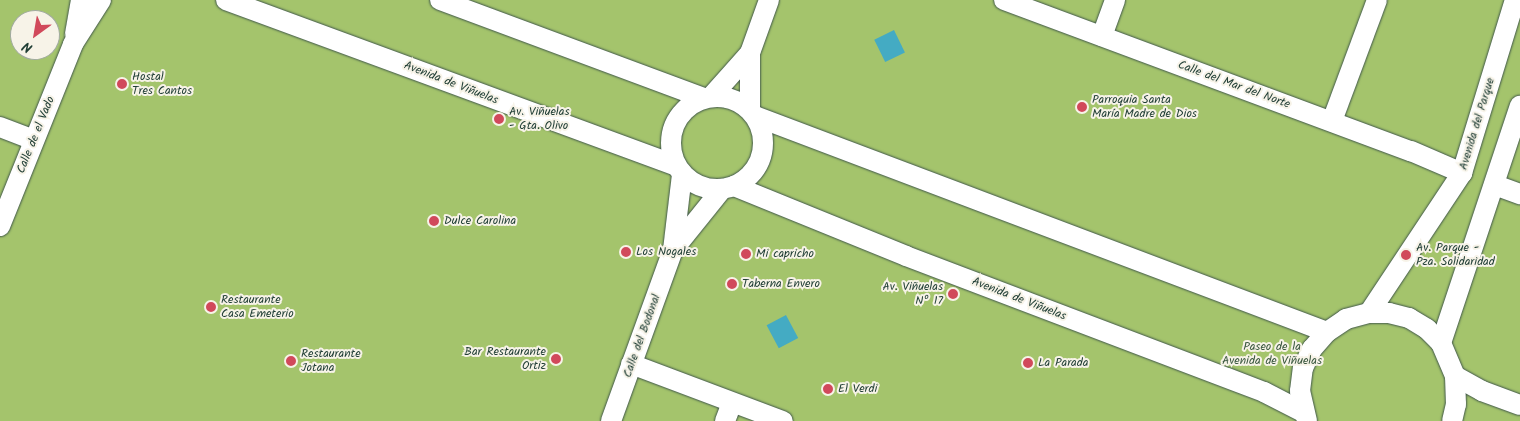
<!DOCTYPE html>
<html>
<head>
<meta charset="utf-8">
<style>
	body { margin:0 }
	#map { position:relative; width:1520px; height:421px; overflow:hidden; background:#f3e2c8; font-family:Kalam,sans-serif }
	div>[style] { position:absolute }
	.green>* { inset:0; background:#a4c46c }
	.water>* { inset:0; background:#44abc3; transform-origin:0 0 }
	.roads { filter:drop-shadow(0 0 1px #3f564a) drop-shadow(0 0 1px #3f564a) }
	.minor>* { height:20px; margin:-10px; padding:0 10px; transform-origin:10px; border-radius:10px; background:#fff }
	.minor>.ring { margin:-10px; padding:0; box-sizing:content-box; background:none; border:20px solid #fff; border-radius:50% }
	.dots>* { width:14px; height:14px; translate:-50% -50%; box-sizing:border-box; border:2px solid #f7f3e8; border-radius:50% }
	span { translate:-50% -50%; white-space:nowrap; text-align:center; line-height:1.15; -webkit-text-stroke:4px #f7f3e8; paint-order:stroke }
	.poi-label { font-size:12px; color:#1f3d34 }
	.left { translate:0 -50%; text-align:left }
	.right { translate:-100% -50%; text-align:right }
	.street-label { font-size:12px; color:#1f3d34 }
	.park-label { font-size:12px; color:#3a583f }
	.north { position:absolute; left:10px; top:10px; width:50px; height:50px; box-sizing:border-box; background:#f7f3e8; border:1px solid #a1aaa0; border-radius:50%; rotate:212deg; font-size:14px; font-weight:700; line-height:20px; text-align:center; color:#1f3d34 }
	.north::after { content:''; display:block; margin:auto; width:18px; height:22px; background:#d1495b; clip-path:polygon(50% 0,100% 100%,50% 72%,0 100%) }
</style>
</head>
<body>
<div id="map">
	<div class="green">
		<div style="clip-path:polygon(evenodd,0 0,1520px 0,1520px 421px,0 421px,0 0,20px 20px,50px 20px,50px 50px,20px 50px,20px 20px)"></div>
	</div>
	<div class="water">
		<div style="left:894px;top:30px;width:25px;height:22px;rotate:64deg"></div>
		<div style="left:786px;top:315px;width:26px;height:22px;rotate:62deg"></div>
	</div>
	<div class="roads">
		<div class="minor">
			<div style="left:226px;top:0;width:480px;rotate:20.2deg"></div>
			<div style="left:440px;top:0;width:281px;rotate:20.4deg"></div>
			<div style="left:1004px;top:0;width:434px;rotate:20.4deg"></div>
			<div style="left:1411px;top:151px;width:56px;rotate:23.3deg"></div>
			<div style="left:75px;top:34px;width:35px;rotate:-80deg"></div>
			<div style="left:1102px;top:36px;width:38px;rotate:-70deg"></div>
			<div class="ring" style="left:671px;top:97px;width:72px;height:72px"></div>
			<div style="left:711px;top:97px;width:59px;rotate:-48.4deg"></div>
			<div style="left:750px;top:110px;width:57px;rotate:-90deg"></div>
			<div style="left:750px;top:53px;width:56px;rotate:-70.3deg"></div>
			<div style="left:755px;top:116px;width:611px;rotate:20.69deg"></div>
			<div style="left:1332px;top:121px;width:129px;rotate:-69.6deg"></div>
			<div style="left:0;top:127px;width:36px;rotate:21deg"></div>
			<div style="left:1495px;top:185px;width:27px;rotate:20deg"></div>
			<div style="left:734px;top:186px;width:186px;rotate:22.1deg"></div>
			<div style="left:906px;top:256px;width:383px;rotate:20.8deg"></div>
			<div style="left:1264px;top:392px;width:44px;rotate:27.1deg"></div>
			<div style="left:0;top:226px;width:196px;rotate:-68.1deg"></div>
			<div style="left:73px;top:44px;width:52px;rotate:-57.5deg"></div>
			<div style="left:673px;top:250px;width:78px;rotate:-51.2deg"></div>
			<div style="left:1369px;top:313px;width:168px;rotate:-56.4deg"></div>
			<div style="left:1462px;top:173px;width:181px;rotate:-73deg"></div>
			<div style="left:1441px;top:343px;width:250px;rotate:-71.6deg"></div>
			<div style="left:631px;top:364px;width:162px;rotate:20.6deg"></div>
			<div style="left:1455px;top:376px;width:31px;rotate:29deg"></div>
			<div style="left:1482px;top:391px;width:40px;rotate:20.2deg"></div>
			<div style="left:611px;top:421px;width:182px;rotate:-70.1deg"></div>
			<div style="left:673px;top:250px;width:77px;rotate:-83.2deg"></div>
			<div style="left:725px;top:421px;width:19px;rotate:-69deg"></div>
			<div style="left:1307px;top:421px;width:31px;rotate:-103deg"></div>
			<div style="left:1300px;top:391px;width:23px;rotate:-83deg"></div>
			<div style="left:1303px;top:368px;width:21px;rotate:-65deg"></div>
			<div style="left:1312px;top:349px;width:23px;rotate:-49deg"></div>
			<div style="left:1327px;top:332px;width:23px;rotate:-34deg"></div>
			<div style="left:1346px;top:319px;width:24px;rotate:-15deg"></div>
			<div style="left:1369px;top:313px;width:20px"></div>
			<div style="left:1389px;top:313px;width:21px;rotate:14deg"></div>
			<div style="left:1409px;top:318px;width:21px;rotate:31deg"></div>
			<div style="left:1427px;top:329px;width:20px;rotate:45deg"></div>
			<div style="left:1441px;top:343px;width:36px;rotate:67deg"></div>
			<div style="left:1455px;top:376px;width:28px;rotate:88deg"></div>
			<div style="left:1456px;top:404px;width:17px;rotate:103deg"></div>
		</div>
	</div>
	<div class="dots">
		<div style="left:122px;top:84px;background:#d1495b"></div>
		<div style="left:1082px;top:107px;background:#d1495b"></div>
		<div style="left:499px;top:119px;background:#d1495b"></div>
		<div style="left:434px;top:221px;background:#d1495b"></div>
		<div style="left:626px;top:252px;background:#d1495b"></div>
		<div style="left:746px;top:254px;background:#d1495b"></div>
		<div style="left:1406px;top:255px;background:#d1495b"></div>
		<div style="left:732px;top:284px;background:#d1495b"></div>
		<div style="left:953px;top:294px;background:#d1495b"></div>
		<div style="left:211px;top:307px;background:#d1495b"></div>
		<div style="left:556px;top:359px;background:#d1495b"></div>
		<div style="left:291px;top:361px;background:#d1495b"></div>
		<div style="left:1028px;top:363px;background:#d1495b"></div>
		<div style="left:828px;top:389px;background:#d1495b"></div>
	</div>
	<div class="poi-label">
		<span class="left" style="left:132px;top:84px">Hostal<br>Tres Cantos</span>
		<span class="left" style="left:1092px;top:107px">Parroquia Santa<br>María Madre de Dios</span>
		<span class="left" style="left:509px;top:119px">Av. Viñuelas<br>- Gta. Olivo</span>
		<span class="left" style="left:444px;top:221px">Dulce Carolina</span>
		<span class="left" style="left:1416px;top:255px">Av. Parque -<br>Pza. Solidaridad</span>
		<span class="left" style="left:636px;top:252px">Los Nogales</span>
		<span class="left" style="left:756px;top:254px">Mi capricho</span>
		<span class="left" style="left:742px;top:284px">Taberna Envero</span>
		<span class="right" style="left:943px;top:294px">Av. Viñuelas<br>Nº 17</span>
		<span class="left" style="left:221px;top:307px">Restaurante<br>Casa Emeterio</span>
		<span class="right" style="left:546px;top:359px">Bar Restaurante<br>Ortiz</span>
		<span class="left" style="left:301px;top:361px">Restaurante<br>Jotana</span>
		<span class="left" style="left:1038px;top:363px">La Parada</span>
		<span class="left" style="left:838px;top:389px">El Verdi</span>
	</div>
	<div class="street-label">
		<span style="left:451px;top:83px;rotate:21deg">Avenida de Viñuelas</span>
		<span style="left:1234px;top:85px;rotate:20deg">Calle del Mar del Norte</span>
		<span style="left:1477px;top:124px;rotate:-73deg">Avenida del Parque</span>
		<span style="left:36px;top:135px;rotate:-68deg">Calle de el Vado</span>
		<span style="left:1019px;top:299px;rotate:21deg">Avenida de Viñuelas</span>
		<span style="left:642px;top:336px;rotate:-70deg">Calle del Bodonal</span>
	</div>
	<div class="park-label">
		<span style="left:1272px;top:354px">Paseo de la<br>Avenida de Viñuelas</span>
	</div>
	<div class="north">N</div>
</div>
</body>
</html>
